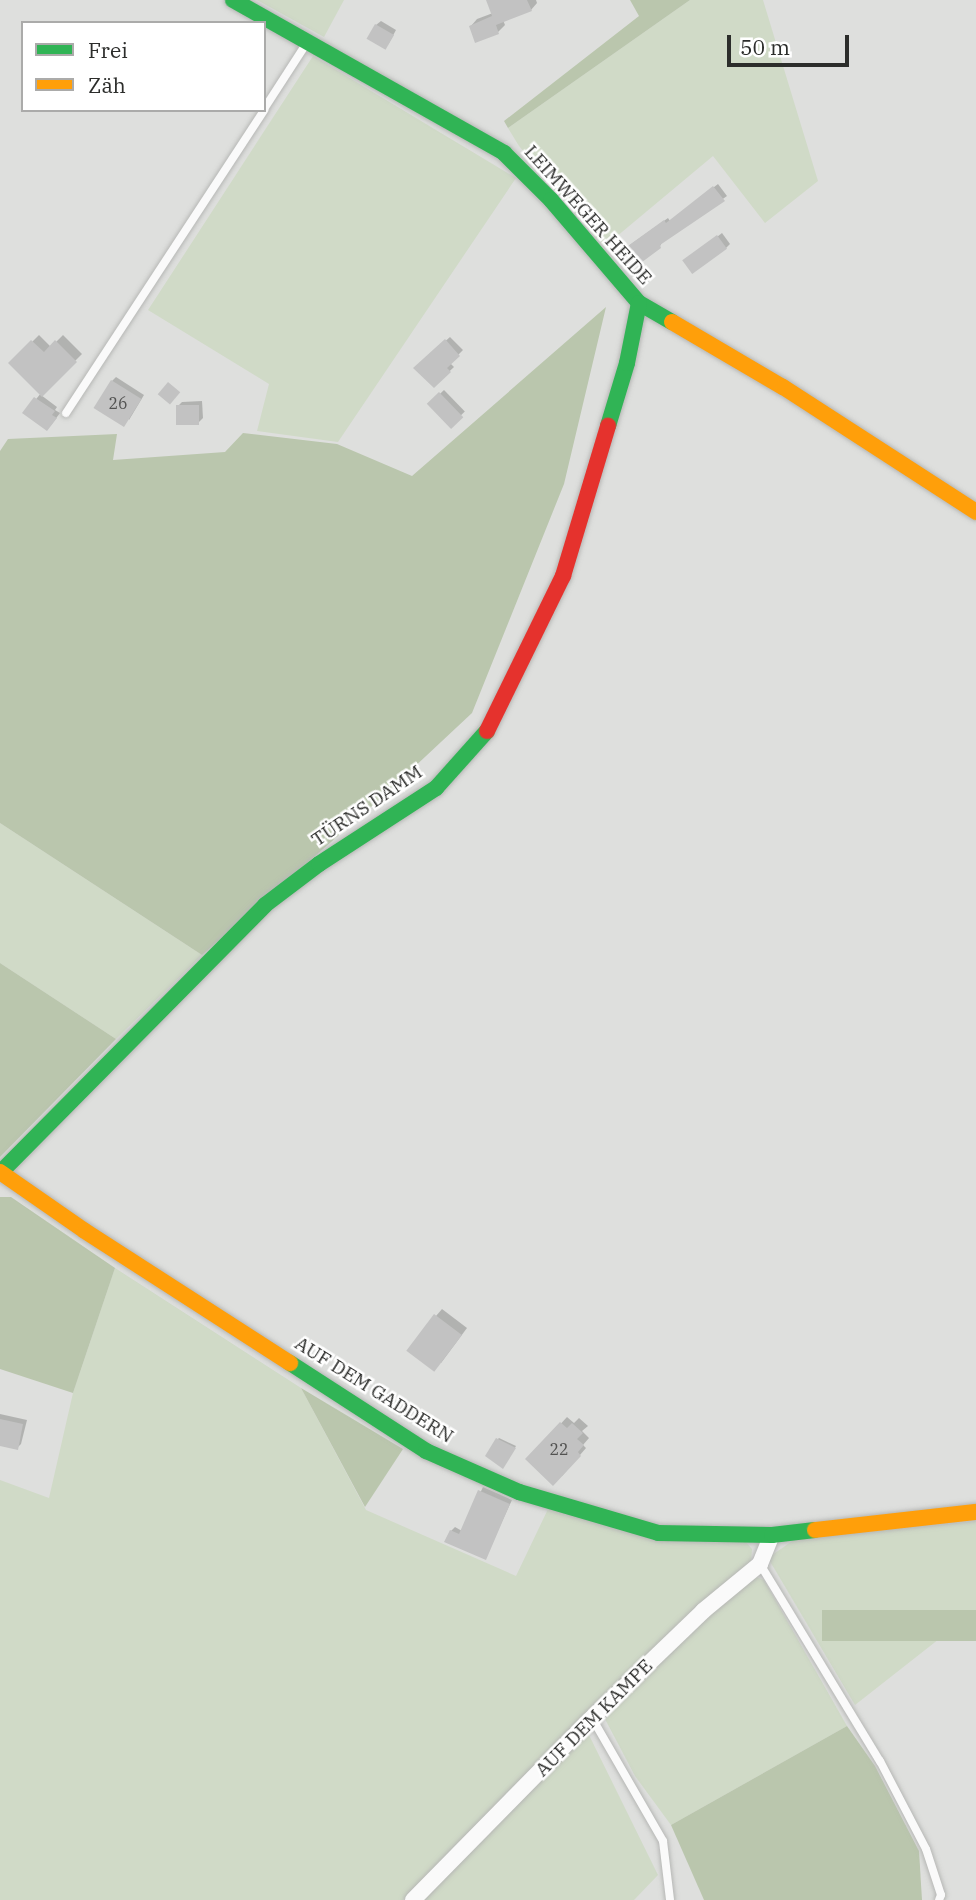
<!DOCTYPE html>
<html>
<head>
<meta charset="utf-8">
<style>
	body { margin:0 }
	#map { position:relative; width:976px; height:1900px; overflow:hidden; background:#dedfdd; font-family:"IBM Plex Serif",serif }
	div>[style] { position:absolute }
	.green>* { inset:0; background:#d0dac7 }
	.forest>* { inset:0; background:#bac6ad; transform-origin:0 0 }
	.shadow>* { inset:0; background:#0003; transform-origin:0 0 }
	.building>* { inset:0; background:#c2c2c2; transform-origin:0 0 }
	.roads { filter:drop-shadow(0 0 2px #b6b7b5) drop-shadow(0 0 2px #b6b7b5) }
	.lane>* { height:8px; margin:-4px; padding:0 4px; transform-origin:4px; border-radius:4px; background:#fafafa }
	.street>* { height:16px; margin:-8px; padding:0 8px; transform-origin:8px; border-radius:8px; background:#fafafa }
	.fast>* { height:16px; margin:-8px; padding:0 8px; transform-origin:8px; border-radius:8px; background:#30b455 }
	.slow>* { height:16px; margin:-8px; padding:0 8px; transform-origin:8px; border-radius:8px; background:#ff9f0a }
	.jam>* { height:16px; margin:-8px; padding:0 8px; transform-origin:8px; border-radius:8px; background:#e5322d }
	span { translate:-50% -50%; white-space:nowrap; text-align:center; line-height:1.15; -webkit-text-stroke:5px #fff; paint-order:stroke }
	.number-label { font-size:16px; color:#525251 }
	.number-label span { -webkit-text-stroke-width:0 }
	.street-label { font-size:19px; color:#2c2d2b }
	.legend { position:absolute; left:21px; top:21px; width:245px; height:91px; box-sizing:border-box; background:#fff; border:2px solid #ababaa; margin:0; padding:9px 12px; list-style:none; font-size:21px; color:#2c2d2b }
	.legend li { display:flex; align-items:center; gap:14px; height:35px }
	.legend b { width:35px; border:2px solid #ababaa }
	.scale { position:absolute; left:727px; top:35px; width:122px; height:32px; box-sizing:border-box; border:4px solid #2c2d2b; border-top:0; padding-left:9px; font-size:21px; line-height:24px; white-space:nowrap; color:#2c2d2b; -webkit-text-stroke:5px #fff; paint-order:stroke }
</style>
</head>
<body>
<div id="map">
	<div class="green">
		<div style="clip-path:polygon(257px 0,344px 0,324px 37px)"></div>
		<div style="clip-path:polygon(690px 0,763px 0,818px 181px,765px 223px,713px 156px,604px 247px,519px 146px,508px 128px)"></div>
		<div style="clip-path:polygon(313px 56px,516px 178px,338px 442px,257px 431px,269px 384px,148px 310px)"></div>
		<div style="clip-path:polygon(0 823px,202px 955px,116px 1039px,0 963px)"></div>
		<div style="clip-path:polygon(115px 1268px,301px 1388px,366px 1510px,516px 1576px,549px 1507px,745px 1541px,752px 1549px,751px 1562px,679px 1624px,403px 1900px,0 1900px,0 1480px,49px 1498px,73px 1393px)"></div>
		<div style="clip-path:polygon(976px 1521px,976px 1610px,855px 1705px,768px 1558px,795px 1539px)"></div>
		<div style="clip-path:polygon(754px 1576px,764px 1580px,847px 1726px,671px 1825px,635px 1776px,605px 1719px,692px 1629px)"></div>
		<div style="clip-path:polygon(588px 1733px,658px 1875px,634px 1900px,421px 1900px)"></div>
	</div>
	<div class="forest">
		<div style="clip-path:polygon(630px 0,690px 0,508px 128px,504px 121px,639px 16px)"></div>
		<div style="clip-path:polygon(606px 307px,564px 484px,472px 713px,379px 800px,202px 955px,0 823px,0 451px,8px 439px,117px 434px,113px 460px,225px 452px,243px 433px,337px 444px,412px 476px)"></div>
		<div style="clip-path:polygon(0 963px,116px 1039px,0 1157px)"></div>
		<div style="clip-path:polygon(0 1197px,11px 1197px,115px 1268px,73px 1393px,0 1369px)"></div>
		<div style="clip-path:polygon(301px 1388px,403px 1449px,365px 1507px)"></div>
		<div style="left:976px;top:1610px;width:31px;height:154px;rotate:90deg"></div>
		<div style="clip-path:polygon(847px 1726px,875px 1766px,919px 1851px,922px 1900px,704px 1900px,671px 1825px)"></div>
	</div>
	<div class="shadow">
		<div style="clip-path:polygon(489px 0,536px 0,537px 3px,531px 10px,503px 20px,505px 25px,498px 32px,471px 26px,477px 19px,493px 13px)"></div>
		<div style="clip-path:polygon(381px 21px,396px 30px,389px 43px,376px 25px)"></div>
		<div style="clip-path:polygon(718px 184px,727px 196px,663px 241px,660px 246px,627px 247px,668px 218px,670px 221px)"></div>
		<div style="clip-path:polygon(722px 233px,730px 244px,726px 248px,690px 258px)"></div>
		<div style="clip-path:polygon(39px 335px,51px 347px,63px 335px,82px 354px,41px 395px,57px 407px,55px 410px,60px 413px,51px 425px,25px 413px,41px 393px,11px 363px)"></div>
		<div style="clip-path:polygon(450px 337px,463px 350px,450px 363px,454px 367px,434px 386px,415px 368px)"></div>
		<div style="clip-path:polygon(116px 377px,144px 395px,129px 420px,112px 381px)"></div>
		<div style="left:444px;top:390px;width:30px;height:21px;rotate:46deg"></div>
		<div style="clip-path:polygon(202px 401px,203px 418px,199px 422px,178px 406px,182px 402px)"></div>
		<div style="clip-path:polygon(442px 1309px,467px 1328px,441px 1363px,436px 1316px)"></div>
		<div style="clip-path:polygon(0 1414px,27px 1420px,21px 1444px,17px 1448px,0 1444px)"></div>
		<div style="clip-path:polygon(567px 1417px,574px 1423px,579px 1418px,588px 1426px,582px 1431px,589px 1438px,583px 1445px,586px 1448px,562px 1476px,528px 1459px)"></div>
		<div style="clip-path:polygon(499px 1438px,516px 1446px,504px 1465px,498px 1439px)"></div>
		<div style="clip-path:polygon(483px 1487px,512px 1500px,485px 1558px,451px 1531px,455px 1527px,462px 1531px)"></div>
	</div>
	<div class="building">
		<div style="clip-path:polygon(486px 0,527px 0,532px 11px,496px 25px,499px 34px,475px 43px,469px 26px,492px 16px)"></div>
		<div style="left:375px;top:24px;width:22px;height:17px;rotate:30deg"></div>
		<div style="clip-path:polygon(713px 186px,725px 201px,660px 245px,661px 248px,634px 268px,621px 251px,664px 220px,666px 223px)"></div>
		<div style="left:717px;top:235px;width:17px;height:43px;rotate:54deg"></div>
		<div style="clip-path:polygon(445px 339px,460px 356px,447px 368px,451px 372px,434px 388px,413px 368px)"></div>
		<div style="clip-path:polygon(31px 340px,44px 352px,55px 340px,77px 362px,42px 397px,8px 363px)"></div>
		<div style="left:111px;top:380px;width:36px;height:33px;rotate:32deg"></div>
		<div style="left:168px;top:382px;width:16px;height:16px;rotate:40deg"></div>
		<div style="left:439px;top:392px;width:35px;height:17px;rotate:46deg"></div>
		<div style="clip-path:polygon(34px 397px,55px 411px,52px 415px,57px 418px,47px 431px,22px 413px)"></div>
		<div style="left:176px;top:405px;width:23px;height:20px"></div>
		<div style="left:434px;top:1314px;width:35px;height:46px;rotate:37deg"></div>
		<div style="clip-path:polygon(0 1419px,23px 1424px,18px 1450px,0 1446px)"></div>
		<div style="clip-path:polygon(560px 1422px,567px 1428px,572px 1423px,583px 1433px,577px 1439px,584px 1445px,578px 1452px,581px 1456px,553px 1486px,525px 1459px)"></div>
		<div style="clip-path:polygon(496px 1438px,516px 1448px,503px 1469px,485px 1456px)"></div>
		<div style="clip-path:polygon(478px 1490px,510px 1504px,486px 1560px,444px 1542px,450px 1530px,459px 1534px)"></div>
	</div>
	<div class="roads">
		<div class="lane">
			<div style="left:264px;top:109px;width:77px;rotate:-57.1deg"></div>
			<div style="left:66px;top:413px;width:362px;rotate:-56.8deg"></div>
			<div style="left:760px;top:1564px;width:231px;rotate:58.7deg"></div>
			<div style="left:880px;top:1761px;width:99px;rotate:62.4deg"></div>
			<div style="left:926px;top:1849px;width:48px;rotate:71.9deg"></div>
			<div style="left:941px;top:1895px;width:5px;rotate:112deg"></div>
			<div style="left:592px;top:1718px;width:142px;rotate:60deg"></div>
			<div style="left:663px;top:1841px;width:59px;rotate:83.2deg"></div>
		</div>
		<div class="street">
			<div style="left:413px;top:1900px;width:255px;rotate:-45.5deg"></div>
			<div style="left:592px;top:1718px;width:154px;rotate:-43.9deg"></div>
			<div style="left:703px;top:1611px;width:74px;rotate:-39.5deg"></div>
			<div style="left:760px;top:1564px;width:31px;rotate:-68deg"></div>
		</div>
		<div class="fast">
			<div style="left:233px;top:0;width:311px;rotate:29.4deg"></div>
			<div style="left:504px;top:153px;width:66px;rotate:45deg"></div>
			<div style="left:551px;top:200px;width:135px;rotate:49.5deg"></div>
			<div style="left:639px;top:303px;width:38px;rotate:30deg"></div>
			<div style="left:608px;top:426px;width:66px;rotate:-73.2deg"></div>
			<div style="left:627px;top:363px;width:61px;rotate:-78.7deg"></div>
			<div style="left:0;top:1173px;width:377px;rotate:-45.3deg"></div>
			<div style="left:265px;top:905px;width:68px;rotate:-37.2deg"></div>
			<div style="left:319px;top:864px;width:140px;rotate:-33deg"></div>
			<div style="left:436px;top:788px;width:76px;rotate:-48.2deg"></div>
			<div style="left:290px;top:1363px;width:162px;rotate:32.9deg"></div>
			<div style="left:426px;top:1451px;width:102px;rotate:23.8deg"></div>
			<div style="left:519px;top:1492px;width:145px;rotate:16.4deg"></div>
			<div style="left:658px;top:1533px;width:114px;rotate:1deg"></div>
			<div style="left:772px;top:1535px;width:43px;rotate:-6.6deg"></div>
		</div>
		<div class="slow">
			<div style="left:672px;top:322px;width:129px;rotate:30.4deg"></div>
			<div style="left:783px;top:387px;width:230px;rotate:32.9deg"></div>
			<div style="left:0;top:1172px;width:103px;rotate:34.8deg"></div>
			<div style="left:85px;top:1231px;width:244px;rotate:32.8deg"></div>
			<div style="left:815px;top:1530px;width:162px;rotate:-6.4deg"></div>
		</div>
		<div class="jam">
			<div style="left:487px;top:731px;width:173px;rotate:-63.9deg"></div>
			<div style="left:563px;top:576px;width:157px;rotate:-73.3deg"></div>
		</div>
	</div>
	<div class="number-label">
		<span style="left:118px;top:403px">26</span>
		<span style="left:559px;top:1449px">22</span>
	</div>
	<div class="street-label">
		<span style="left:588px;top:215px;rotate:48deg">LEIMWEGER HEIDE</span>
		<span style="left:367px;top:806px;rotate:-34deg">TÜRNS DAMM</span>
		<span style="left:374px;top:1390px;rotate:32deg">AUF DEM GADDERN</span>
		<span style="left:594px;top:1718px;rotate:-45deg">AUF DEM KAMPE</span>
	</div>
	<ul class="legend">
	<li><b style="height:9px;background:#30b455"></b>Frei</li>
	<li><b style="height:9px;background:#ff9f0a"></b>Zäh</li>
	</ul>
	<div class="scale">50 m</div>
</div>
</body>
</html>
